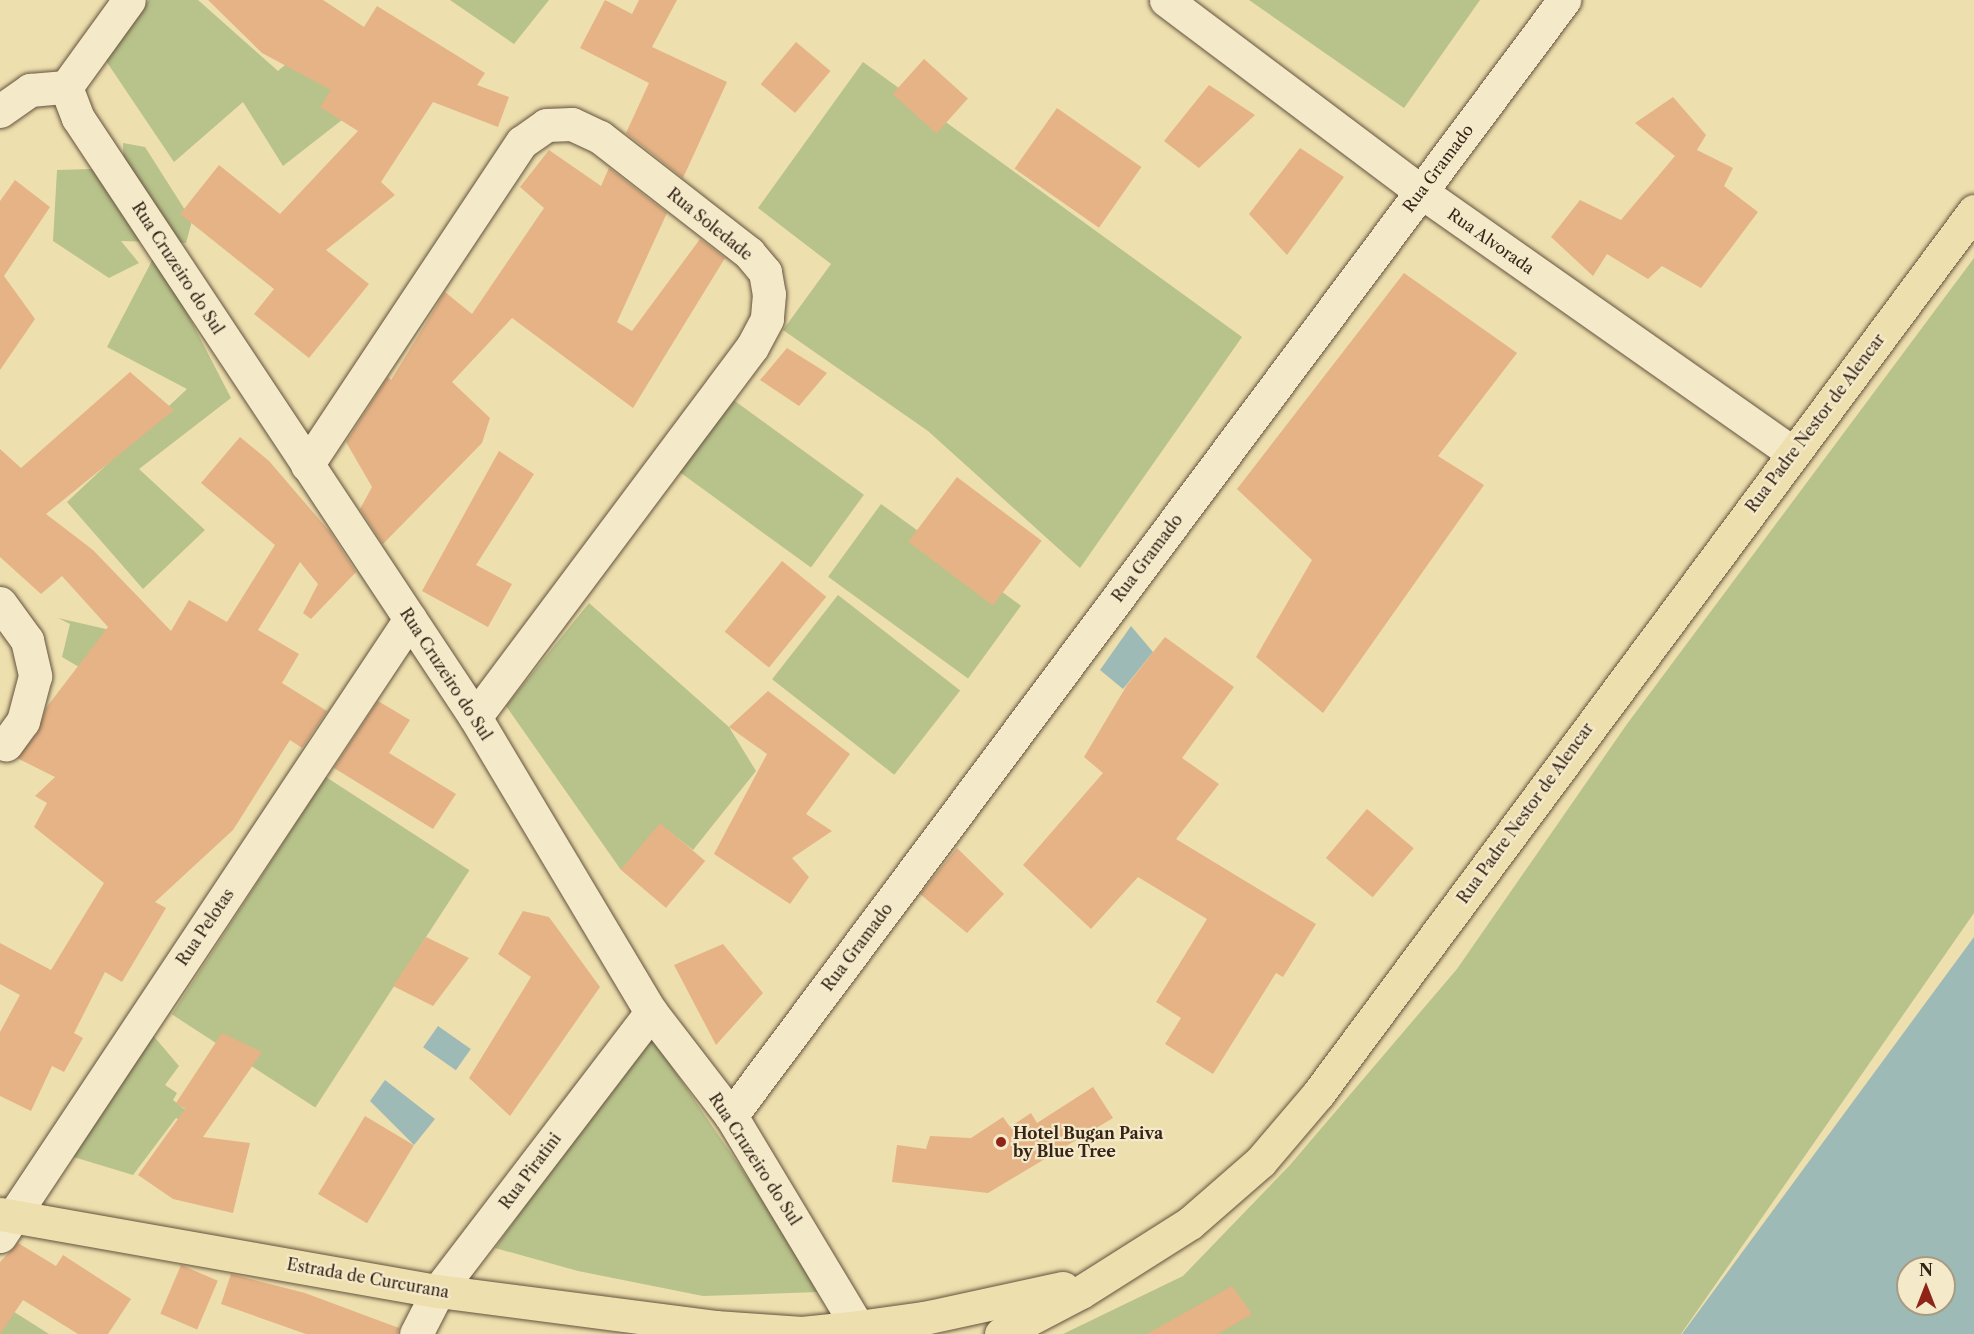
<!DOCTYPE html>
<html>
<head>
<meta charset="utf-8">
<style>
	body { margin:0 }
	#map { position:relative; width:1974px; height:1334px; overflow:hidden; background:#eedfae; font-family:"Libre Caslon Text",serif }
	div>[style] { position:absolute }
	.green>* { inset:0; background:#b8c28b; transform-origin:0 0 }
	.water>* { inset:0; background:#9ebab6; transform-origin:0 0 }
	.building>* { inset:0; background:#e5b386; transform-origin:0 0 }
	.roads { filter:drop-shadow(0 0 2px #64533e) drop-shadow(0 0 2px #64533e) }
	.minor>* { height:33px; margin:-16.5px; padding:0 16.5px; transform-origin:16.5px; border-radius:16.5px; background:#f4eaca }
	.primary>* { height:33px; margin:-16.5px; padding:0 16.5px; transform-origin:16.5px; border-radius:16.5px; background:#eedfae }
	.dots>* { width:16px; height:16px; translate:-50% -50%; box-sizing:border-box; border:3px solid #f4eaca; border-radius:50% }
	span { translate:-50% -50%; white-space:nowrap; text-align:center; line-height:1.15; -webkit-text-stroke:4.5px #f4eaca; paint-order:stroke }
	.street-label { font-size:16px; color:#362419 }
	.poi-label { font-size:16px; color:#362419; font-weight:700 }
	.left { translate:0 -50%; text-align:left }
	.north { position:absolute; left:1896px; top:1256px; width:60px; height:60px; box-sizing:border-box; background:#f4eaca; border:2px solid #a89b83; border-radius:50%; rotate:0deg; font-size:16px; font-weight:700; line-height:24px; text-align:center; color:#362419 }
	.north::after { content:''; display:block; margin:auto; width:21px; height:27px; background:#8f2418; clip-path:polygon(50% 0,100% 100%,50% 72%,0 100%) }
</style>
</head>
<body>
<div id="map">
	<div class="green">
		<div style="clip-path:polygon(149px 0,198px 0,278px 71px,311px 43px,365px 102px,283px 166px,243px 102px,174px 162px,102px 55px)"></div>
		<div style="clip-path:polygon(450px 0,549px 0,514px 44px)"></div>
		<div style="clip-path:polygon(1249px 0,1480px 0,1404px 108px)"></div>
		<div style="clip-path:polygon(863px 62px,1242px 337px,1080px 568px,928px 431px,783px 330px,831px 264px,758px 208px)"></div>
		<div style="clip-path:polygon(123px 143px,145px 147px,192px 221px,186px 243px,121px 241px,139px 263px,109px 278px,53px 241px,57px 170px,124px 168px)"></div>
		<div style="clip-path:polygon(156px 253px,231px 398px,139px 469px,205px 530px,143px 589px,67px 502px,187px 389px,107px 347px)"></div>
		<div style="clip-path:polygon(1974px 258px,1974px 913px,1681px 1334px,1063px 1334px,1183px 1276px,1290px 1165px,1457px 969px,1627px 724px)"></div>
		<div style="left:728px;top:396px;width:168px;height:90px;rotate:36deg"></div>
		<div style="left:881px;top:504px;width:173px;height:90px;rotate:36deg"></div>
		<div style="left:838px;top:595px;width:155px;height:107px;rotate:38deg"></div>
		<div style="clip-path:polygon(589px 603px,729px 727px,756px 771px,693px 850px,660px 824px,621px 870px,506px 706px)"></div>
		<div style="clip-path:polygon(58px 618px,149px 639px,135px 700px,62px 657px,70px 624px)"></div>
		<div style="left:326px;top:777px;width:171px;height:283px;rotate:33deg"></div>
		<div style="clip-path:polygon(648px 1032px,760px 1196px,818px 1292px,703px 1296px,578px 1271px,495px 1248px)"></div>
		<div style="clip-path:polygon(151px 1033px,179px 1066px,165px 1085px,177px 1093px,173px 1100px,205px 1126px,202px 1133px,176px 1118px,133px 1175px,67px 1155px)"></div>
		<div style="clip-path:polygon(0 1303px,49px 1334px,0 1334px)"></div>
	</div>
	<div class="water">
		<div style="clip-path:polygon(1131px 626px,1153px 652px,1123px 689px,1100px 670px)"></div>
		<div style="clip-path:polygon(evenodd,1974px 937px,1974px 1334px,1682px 1334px,1974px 937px,1908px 1268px,1944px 1268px,1944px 1304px,1908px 1304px,1908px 1268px)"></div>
		<div style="left:438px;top:1026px;width:40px;height:26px;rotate:35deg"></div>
		<div style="clip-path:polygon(385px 1080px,435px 1119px,414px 1145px,370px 1101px)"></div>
	</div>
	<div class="building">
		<div style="clip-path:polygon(208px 0,323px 0,364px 27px,377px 6px,485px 73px,477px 85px,509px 97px,498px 127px,433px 102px,381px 182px,395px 195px,326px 250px,369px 284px,309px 358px,254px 314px,274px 289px,180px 214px,219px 165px,280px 214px,358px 131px,320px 107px,331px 90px,262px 53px)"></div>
		<div style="clip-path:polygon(605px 0,632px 14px,639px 0,677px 0,652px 47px,727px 82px,683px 178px,626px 133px,649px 83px,580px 48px)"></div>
		<div style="left:796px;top:42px;width:45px;height:55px;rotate:40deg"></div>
		<div style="left:924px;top:59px;width:59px;height:47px;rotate:42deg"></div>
		<div style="clip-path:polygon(1209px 85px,1255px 115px,1199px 168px,1164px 141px)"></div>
		<div style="clip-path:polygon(1673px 97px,1706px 135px,1697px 150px,1733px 168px,1724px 186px,1758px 212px,1701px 288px,1662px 266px,1648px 279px,1607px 254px,1593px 276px,1551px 237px,1580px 200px,1621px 220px,1675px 156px,1635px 123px)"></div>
		<div style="left:1057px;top:108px;width:103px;height:74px;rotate:35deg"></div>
		<div style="clip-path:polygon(1300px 148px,1344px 177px,1287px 255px,1249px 214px)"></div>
		<div style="clip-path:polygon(549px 150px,601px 186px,609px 168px,667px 213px,617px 322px,632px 331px,700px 239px,725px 258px,633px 408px,512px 318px,452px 382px,490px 418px,482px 443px,383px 544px,360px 509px,372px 487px,346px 442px,388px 377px,391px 380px,445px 292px,472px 314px,544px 208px,520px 187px)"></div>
		<div style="clip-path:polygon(15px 180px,50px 207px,4px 276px,35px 319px,0 370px,0 201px)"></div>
		<div style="clip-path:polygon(1404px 273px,1517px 353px,1438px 456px,1484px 485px,1323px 713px,1256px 657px,1312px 560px,1237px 489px)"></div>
		<div style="clip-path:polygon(787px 348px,827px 373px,799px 406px,760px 380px)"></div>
		<div style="clip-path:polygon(130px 372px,174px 410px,46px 514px,93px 550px,171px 631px,189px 600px,227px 622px,275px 545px,201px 483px,240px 437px,269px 461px,330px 532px,356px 572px,311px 619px,303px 613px,318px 584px,300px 562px,258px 630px,299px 654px,282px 683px,327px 711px,302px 748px,290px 740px,233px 830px,155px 902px,166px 908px,122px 982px,105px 972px,74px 1033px,83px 1038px,64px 1072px,52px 1066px,31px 1111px,0 1096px,0 1032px,20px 995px,0 984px,0 943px,51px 970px,104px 883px,34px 827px,47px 803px,35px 796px,55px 777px,17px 758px,38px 732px,46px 708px,108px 627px,62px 576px,41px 594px,0 557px,0 449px,21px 468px)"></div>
		<div style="clip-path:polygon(499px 451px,534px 474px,476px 565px,512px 584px,488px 627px,422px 591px)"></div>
		<div style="left:957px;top:477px;width:106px;height:81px;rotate:37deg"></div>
		<div style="left:782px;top:561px;width:57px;height:91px;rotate:39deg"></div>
		<div style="clip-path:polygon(1165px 637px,1234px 687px,1182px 758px,1219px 784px,1176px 839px,1316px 924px,1283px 977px,1276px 973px,1213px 1074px,1165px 1044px,1181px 1018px,1156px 1002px,1207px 919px,1138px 877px,1091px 929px,1023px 865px,1103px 773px,1084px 757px,1127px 685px)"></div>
		<div style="clip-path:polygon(768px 691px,850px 754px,806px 814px,832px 831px,792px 858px,809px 877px,790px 904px,714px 854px,767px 754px,729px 727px)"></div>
		<div style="clip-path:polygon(378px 701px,410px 720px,389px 753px,456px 794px,433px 829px,334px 768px)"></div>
		<div style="left:1367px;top:809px;width:61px;height:64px;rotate:40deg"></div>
		<div style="left:660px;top:823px;width:59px;height:61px;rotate:40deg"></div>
		<div style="clip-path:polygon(957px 848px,1004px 894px,967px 933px,920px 894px)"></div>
		<div style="clip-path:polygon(523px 911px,549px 917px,600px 987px,510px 1116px,469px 1078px,531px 977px,498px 954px)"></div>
		<div style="clip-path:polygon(426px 937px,469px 958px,433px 1006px,393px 986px)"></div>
		<div style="clip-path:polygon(723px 944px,763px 993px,716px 1045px,674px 965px)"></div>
		<div style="clip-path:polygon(222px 1033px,262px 1052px,203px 1137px,250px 1143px,233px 1213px,173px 1199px,138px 1175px,185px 1109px,176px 1103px)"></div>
		<div style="clip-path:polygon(1093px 1087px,1113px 1118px,988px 1193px,892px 1182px,897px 1145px,926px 1149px,930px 1136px,971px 1138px,1003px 1117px,1010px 1127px,1031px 1113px,1037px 1123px)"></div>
		<div style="left:365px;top:1116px;width:57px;height:91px;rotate:31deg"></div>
		<div style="clip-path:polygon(18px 1243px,56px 1266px,63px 1255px,131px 1299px,108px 1334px,78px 1334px,23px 1300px,0 1334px,0 1262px)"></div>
		<div style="left:181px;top:1265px;width:40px;height:53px;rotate:23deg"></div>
		<div style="clip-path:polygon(231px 1274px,305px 1293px,399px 1328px,397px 1334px,306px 1334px,221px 1304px)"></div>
		<div style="clip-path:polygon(1232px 1286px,1252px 1314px,1218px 1334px,1147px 1334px)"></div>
	</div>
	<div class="roads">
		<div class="minor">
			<div style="left:1166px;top:0;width:318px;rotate:36.9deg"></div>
			<div style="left:1420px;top:191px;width:454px;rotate:35.1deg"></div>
			<div style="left:66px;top:87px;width:107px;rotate:-54.1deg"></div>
			<div style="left:0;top:111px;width:37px;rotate:-35deg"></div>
			<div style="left:30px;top:90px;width:36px;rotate:-5deg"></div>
			<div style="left:66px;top:87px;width:33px;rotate:69deg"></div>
			<div style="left:78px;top:118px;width:719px;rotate:56.46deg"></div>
			<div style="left:475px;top:717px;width:344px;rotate:59.2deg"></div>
			<div style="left:651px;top:1012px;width:131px;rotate:52.4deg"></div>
			<div style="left:731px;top:1116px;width:246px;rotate:59deg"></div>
			<div style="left:307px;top:465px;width:388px;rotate:-56.4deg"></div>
			<div style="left:522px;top:142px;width:29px;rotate:-35deg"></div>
			<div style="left:546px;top:125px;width:26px;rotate:-2deg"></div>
			<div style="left:572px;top:124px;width:31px;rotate:25deg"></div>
			<div style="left:600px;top:137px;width:189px;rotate:37.9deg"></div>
			<div style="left:749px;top:253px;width:25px;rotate:50deg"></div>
			<div style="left:765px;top:272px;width:22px;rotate:80deg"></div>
			<div style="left:769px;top:294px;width:25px;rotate:95deg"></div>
			<div style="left:767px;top:319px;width:32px;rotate:118deg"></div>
			<div style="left:752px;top:347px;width:462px;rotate:126.8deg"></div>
			<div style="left:0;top:603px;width:46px;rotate:53.9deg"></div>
			<div style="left:27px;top:640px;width:37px;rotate:77deg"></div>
			<div style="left:35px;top:676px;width:47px;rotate:104.9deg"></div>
			<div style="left:23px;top:721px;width:29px;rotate:126deg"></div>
			<div style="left:731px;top:1116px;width:1393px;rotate:-53.26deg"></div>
			<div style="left:0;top:1236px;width:741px;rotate:-56.4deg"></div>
			<div style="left:416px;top:1334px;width:48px;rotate:-62.9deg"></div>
			<div style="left:438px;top:1291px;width:351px;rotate:-52.6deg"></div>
		</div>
		<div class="primary">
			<div style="left:0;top:1214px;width:445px;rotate:10deg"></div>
			<div style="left:438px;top:1291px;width:279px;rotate:7.4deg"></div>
			<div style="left:715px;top:1327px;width:23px;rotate:18deg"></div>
			<div style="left:715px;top:1327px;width:87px;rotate:3.9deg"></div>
			<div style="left:802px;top:1333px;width:56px;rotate:-6.1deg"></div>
			<div style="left:858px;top:1327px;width:67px;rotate:-7.8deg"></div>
			<div style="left:924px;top:1318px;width:142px;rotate:-12.2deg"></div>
			<div style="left:1001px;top:1334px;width:90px;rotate:-27.7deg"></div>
			<div style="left:1081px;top:1292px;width:129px;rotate:-32.3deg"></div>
			<div style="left:1190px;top:1223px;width:94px;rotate:-41.1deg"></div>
			<div style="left:1261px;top:1161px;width:88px;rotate:-49.6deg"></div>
			<div style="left:1318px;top:1094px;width:1100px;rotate:-53.39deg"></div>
		</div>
	</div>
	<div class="dots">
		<div style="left:1001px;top:1142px;background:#8f2418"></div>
	</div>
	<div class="street-label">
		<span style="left:1438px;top:168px;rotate:-53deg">Rua Gramado</span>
		<span style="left:710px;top:224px;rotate:39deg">Rua Soledade</span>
		<span style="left:1491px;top:241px;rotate:35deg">Rua Alvorada</span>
		<span style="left:178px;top:268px;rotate:57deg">Rua Cruzeiro do Sul</span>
		<span style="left:1815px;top:423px;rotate:-53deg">Rua Padre Nestor de Alencar</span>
		<span style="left:1147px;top:558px;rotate:-53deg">Rua Gramado</span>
		<span style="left:446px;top:674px;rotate:57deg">Rua Cruzeiro do Sul</span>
		<span style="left:1525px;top:813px;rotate:-54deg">Rua Padre Nestor de Alencar</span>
		<span style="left:205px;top:927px;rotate:-56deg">Rua Pelotas</span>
		<span style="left:857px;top:947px;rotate:-53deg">Rua Gramado</span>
		<span style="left:755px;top:1159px;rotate:57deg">Rua Cruzeiro do Sul</span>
		<span style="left:530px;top:1171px;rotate:-53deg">Rua Piratini</span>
		<span style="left:368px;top:1278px;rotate:10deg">Estrada de Curcurana</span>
	</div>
	<div class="poi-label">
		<span class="left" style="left:1013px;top:1142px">Hotel Bugan Paiva<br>by Blue Tree</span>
	</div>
	<div class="north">N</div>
</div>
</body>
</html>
